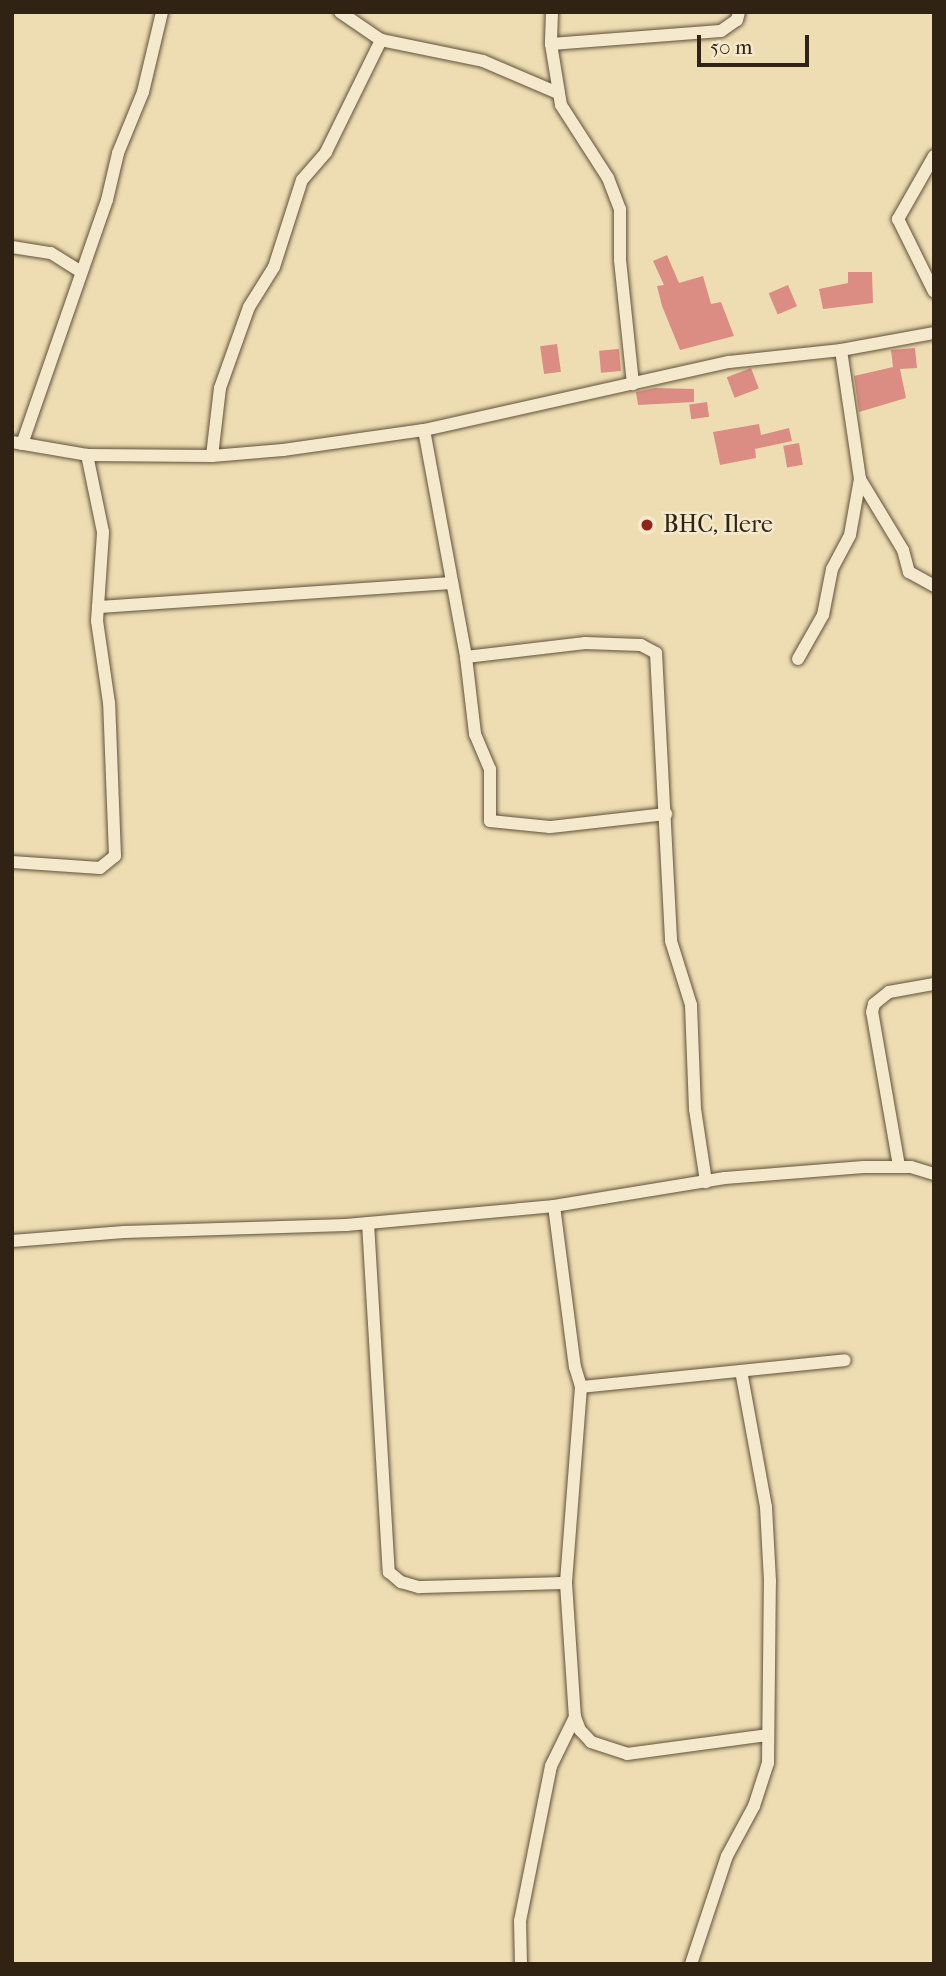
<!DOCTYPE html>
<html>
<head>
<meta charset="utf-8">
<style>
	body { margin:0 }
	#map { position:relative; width:946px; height:1976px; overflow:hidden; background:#eeddb2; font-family:"IM FELL French Canon",serif }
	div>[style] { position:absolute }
	.building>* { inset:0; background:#db8d83; transform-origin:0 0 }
	.roads { filter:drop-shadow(0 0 2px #60523b) drop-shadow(0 0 2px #60523b) }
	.street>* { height:12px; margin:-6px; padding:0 6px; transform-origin:6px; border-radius:6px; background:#f4e9cd }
	.dots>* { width:19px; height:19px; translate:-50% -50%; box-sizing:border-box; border:4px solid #f4e9cd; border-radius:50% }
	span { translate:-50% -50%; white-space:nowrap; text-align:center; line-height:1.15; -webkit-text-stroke:5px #f4e9cd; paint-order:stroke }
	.poi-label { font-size:24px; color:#312313 }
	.left { translate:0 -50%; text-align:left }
	.frame { position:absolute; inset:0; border:14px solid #312313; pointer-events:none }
	.scale { position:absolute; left:697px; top:35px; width:112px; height:32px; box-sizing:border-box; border:4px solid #312313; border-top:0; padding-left:9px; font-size:21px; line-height:24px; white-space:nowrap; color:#312313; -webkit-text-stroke:5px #f4e9cd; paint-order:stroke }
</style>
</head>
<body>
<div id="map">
	<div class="building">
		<div style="clip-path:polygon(667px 255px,679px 283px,703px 276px,711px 304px,721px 302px,734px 336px,680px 350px,662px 306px,657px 286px,664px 285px,653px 261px)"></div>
		<div style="clip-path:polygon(848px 272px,872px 272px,873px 303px,823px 309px,819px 289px,848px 283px)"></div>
		<div style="left:788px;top:285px;width:23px;height:21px;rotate:67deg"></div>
		<div style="left:557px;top:344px;width:28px;height:17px;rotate:82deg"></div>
		<div style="clip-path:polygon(915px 348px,917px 368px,900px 369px,906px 398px,859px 412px,854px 376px,893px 367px,891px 350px)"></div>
		<div style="left:619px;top:349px;width:22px;height:20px;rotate:85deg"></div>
		<div style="left:751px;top:368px;width:22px;height:26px;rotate:69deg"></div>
		<div style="clip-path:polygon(655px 388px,694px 389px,694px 402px,638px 405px,636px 392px)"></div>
		<div style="left:707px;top:402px;width:15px;height:18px;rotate:82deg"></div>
		<div style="clip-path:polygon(759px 424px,761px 435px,789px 428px,792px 441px,755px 449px,756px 458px,720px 465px,713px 432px)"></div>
		<div style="left:799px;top:443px;width:22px;height:16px;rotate:80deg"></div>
	</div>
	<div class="roads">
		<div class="street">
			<div style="left:340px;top:12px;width:50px;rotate:34.3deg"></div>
			<div style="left:381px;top:40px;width:104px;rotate:11.6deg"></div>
			<div style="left:483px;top:61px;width:82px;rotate:23.1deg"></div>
			<div style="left:552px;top:12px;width:32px;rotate:92deg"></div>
			<div style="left:551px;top:44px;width:62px;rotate:80.7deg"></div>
			<div style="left:561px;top:105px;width:87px;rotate:57.2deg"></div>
			<div style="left:608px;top:178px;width:33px;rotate:69deg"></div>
			<div style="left:620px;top:209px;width:51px;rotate:90deg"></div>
			<div style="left:620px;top:260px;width:125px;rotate:84deg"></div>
			<div style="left:551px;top:44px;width:170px;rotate:-4.4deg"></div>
			<div style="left:721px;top:31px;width:19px;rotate:-35deg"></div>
			<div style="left:737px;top:20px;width:8px;rotate:-76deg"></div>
			<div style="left:934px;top:156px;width:73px;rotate:119.7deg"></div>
			<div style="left:898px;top:219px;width:81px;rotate:63.7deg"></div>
			<div style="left:12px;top:247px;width:39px;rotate:9deg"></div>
			<div style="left:51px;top:253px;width:36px;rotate:32deg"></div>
			<div style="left:424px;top:430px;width:231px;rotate:79.5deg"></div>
			<div style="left:466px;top:657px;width:120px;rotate:-6.7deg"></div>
			<div style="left:585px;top:643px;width:56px;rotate:2deg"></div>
			<div style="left:641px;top:645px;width:17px;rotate:28deg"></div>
			<div style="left:656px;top:653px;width:288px;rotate:87deg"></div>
			<div style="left:671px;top:941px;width:67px;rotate:72.6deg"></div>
			<div style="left:691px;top:1005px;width:104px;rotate:87.8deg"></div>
			<div style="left:695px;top:1109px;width:74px;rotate:81.4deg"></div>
			<div style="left:12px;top:442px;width:76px;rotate:9.8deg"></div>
			<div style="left:87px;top:455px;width:125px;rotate:0.5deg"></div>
			<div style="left:212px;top:456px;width:71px;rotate:-4.8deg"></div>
			<div style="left:283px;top:450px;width:142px;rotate:-8.1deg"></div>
			<div style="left:424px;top:430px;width:312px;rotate:-12.6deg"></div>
			<div style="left:729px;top:362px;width:113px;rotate:-6.1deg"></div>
			<div style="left:841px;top:350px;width:95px;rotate:-10.4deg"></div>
			<div style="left:22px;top:444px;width:258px;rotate:-70.8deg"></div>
			<div style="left:107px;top:200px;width:48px;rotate:-76.8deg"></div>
			<div style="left:118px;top:153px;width:66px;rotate:-67.7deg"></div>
			<div style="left:143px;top:92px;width:82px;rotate:-76.6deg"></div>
			<div style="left:212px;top:456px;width:68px;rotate:-83.3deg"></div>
			<div style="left:220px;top:388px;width:86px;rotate:-70.3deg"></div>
			<div style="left:249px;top:307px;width:47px;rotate:-58deg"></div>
			<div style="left:274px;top:267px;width:91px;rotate:-72.2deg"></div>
			<div style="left:302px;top:180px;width:37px;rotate:-49deg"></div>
			<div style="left:326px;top:152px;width:125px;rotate:-63.8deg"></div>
			<div style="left:860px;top:479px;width:83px;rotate:58.8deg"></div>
			<div style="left:903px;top:550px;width:23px;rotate:75deg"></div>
			<div style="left:909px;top:572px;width:29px;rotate:29deg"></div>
			<div style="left:98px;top:607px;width:355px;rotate:-3.9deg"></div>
			<div style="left:466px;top:657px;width:78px;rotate:83.3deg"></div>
			<div style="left:475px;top:734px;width:38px;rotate:67deg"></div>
			<div style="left:490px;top:769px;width:52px;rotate:90deg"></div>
			<div style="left:490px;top:821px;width:60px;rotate:5.7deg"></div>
			<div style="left:550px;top:827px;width:117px;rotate:-6.4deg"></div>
			<div style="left:798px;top:659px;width:51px;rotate:-60.4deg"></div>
			<div style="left:823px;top:615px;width:47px;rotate:-78.9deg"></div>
			<div style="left:832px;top:569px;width:38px;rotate:-62deg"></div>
			<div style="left:850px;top:535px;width:57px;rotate:-79.9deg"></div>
			<div style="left:860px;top:479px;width:130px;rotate:-98.4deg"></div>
			<div style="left:12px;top:862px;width:88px;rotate:3.9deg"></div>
			<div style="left:100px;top:868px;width:19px;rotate:-39deg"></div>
			<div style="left:115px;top:856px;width:153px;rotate:-92.2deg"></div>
			<div style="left:109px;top:703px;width:83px;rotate:-98.3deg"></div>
			<div style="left:97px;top:621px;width:89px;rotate:-86.1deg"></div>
			<div style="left:103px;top:532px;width:79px;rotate:-101.7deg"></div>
			<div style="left:899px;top:1166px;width:156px;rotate:-99.9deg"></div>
			<div style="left:872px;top:1012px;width:8px;rotate:-76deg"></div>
			<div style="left:874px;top:1004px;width:19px;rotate:-39deg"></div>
			<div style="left:889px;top:992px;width:46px;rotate:-10.1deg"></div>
			<div style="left:554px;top:1206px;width:162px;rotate:82.6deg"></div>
			<div style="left:575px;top:1367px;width:21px;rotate:73deg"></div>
			<div style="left:581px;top:1387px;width:197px;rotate:94.4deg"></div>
			<div style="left:566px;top:1583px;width:134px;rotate:86.2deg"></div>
			<div style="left:575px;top:1717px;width:14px;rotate:69deg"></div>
			<div style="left:580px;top:1730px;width:16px;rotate:47deg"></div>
			<div style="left:591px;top:1742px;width:38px;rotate:18deg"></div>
			<div style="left:627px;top:1754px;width:141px;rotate:-7.7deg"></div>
			<div style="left:368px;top:1223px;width:350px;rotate:86.6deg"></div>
			<div style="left:389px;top:1572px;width:16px;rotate:40deg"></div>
			<div style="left:401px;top:1582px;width:19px;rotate:16deg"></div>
			<div style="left:419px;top:1587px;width:147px;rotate:-1.6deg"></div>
			<div style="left:12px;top:1241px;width:112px;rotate:-4.6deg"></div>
			<div style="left:124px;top:1232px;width:222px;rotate:-1.8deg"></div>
			<div style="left:346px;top:1225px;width:209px;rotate:-5.2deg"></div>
			<div style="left:554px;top:1206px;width:173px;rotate:-9.3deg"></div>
			<div style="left:725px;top:1178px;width:139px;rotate:-4.5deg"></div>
			<div style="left:864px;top:1167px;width:47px"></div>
			<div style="left:911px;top:1167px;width:24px;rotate:17deg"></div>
			<div style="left:581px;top:1387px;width:265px;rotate:-5.8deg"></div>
			<div style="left:521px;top:1964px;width:43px;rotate:-91.3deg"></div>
			<div style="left:520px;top:1921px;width:158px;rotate:-78.7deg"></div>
			<div style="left:551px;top:1766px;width:55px;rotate:-63.9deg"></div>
			<div style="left:691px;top:1964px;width:114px;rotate:-71.6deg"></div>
			<div style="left:727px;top:1856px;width:57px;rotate:-61.6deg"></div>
			<div style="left:754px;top:1806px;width:45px;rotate:-72deg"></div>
			<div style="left:768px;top:1763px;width:182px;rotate:-89.4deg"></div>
			<div style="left:770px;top:1581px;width:74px;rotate:-93.1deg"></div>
			<div style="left:766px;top:1507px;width:138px;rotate:-100.4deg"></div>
		</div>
	</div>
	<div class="dots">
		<div style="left:647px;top:525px;background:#8f2418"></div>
	</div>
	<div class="poi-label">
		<span class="left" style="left:663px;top:525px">BHC, Ilere</span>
	</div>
	<div class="frame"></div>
	<div class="scale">50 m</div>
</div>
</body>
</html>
